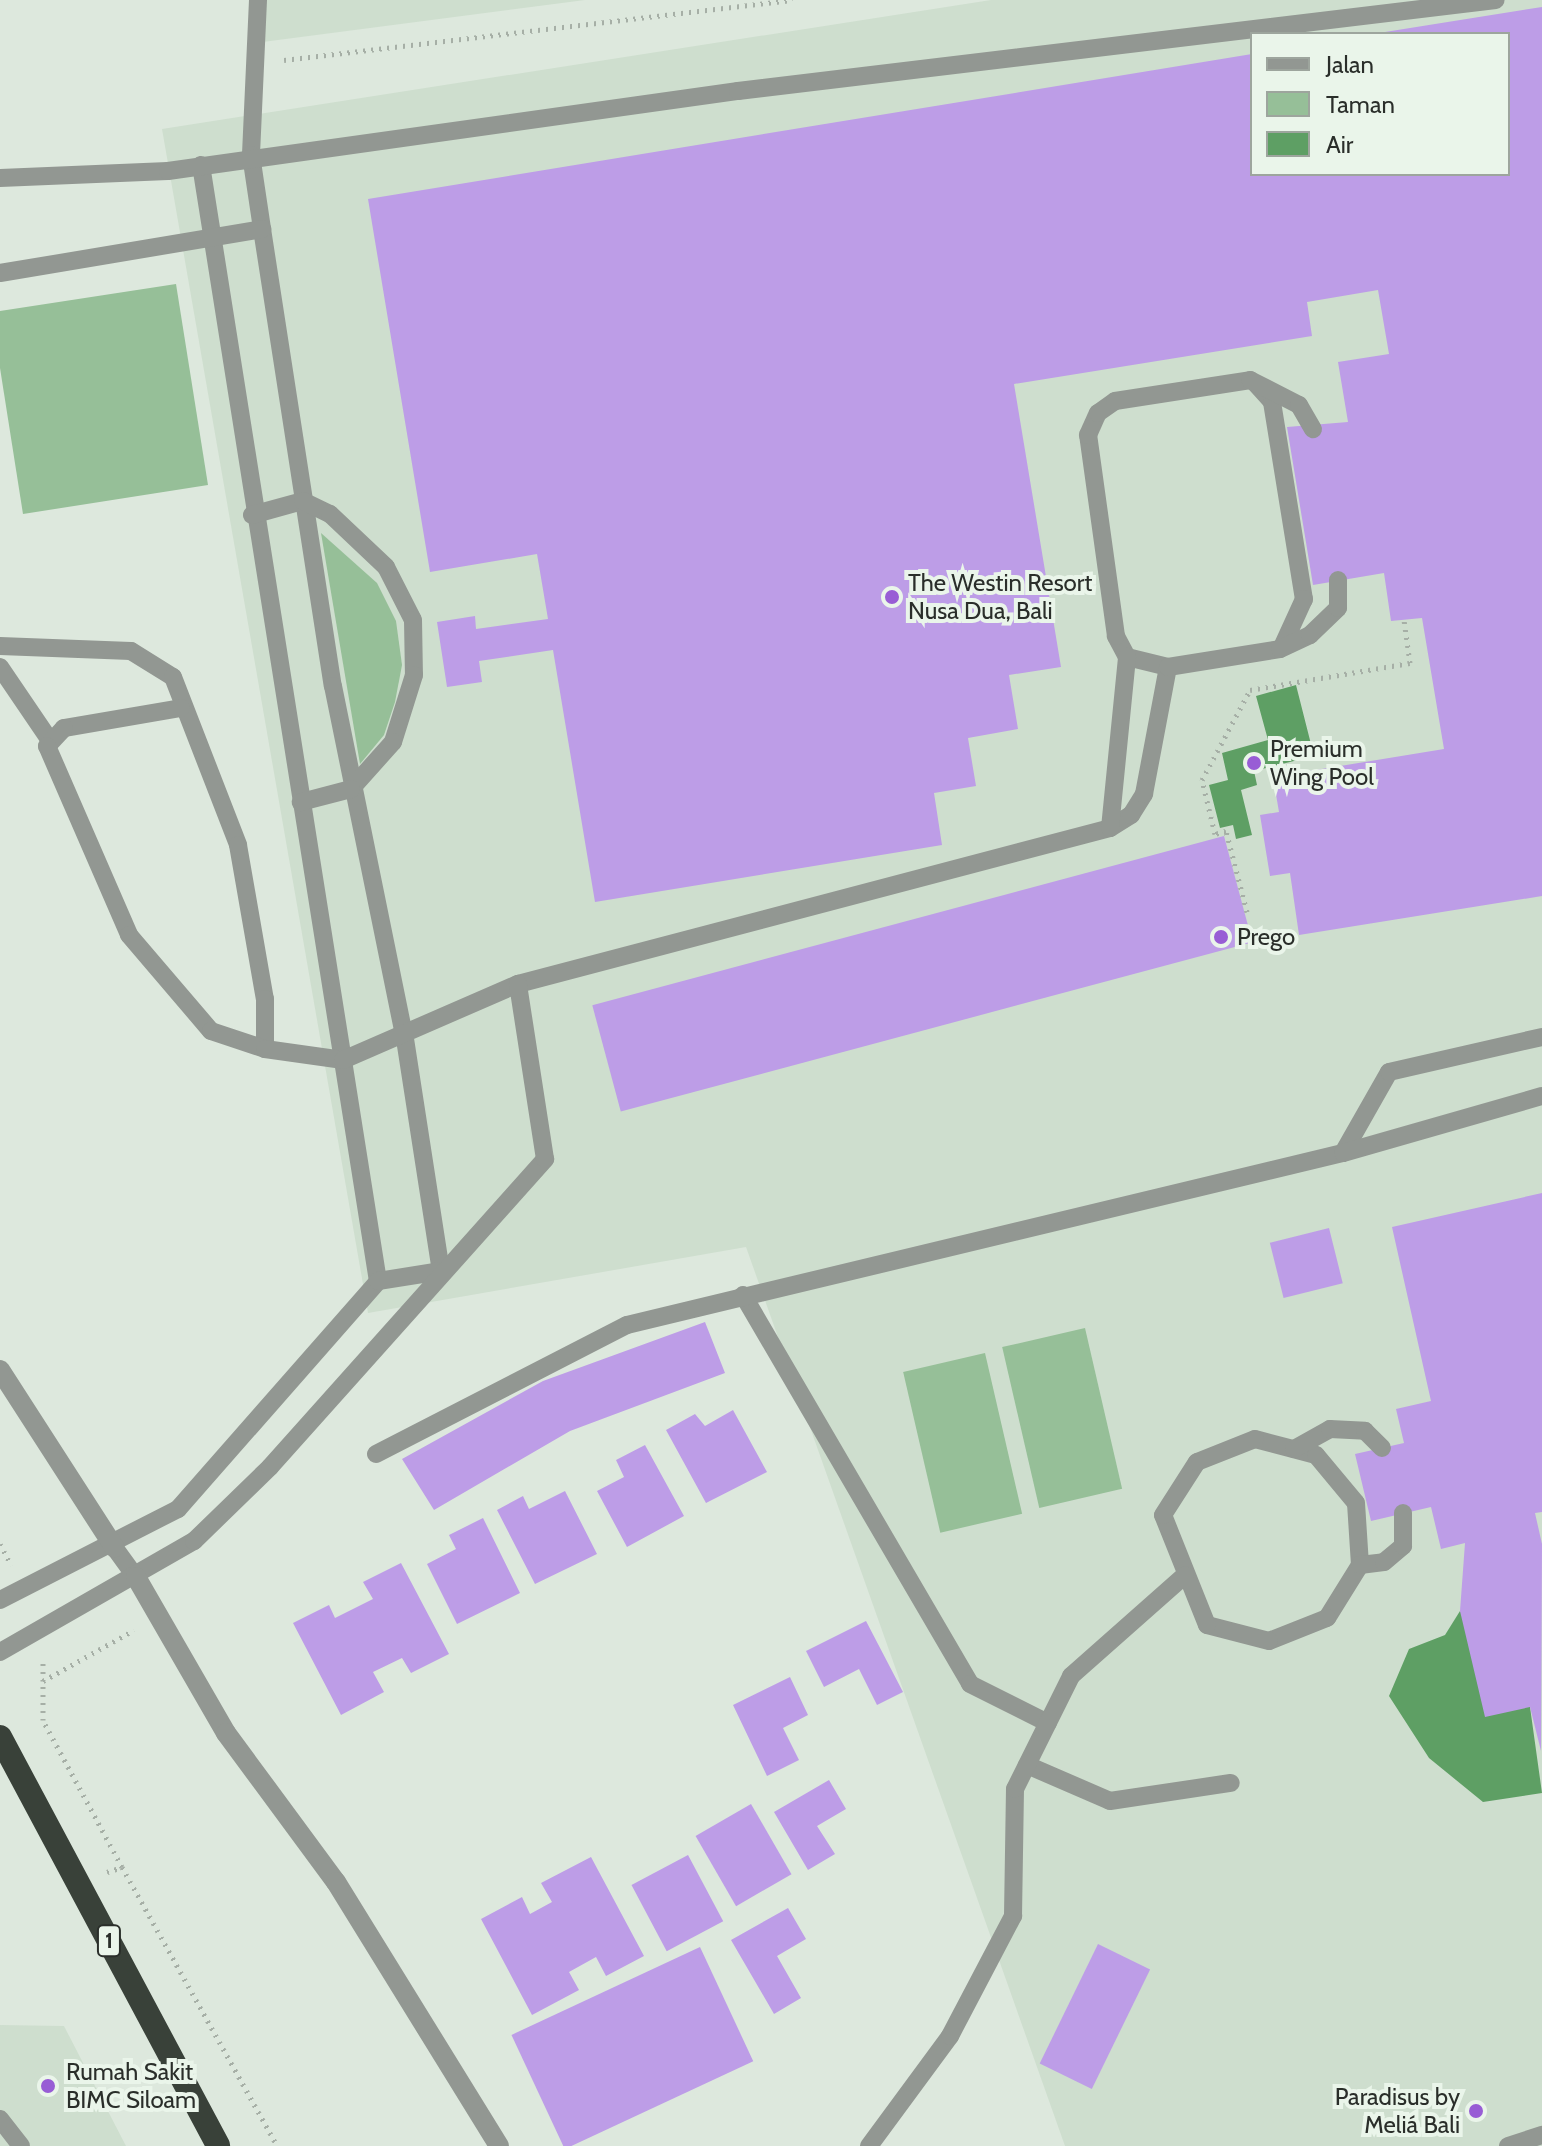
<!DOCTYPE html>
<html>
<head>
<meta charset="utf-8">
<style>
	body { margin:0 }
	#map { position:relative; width:1542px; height:2146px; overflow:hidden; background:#dde8dd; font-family:Cabin,sans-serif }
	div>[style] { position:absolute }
	.built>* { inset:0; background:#cedece }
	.green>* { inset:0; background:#96bf98; transform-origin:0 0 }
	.water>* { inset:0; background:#5e9f64 }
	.building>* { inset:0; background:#bd9de7; transform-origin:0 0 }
	.path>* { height:5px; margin-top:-2.5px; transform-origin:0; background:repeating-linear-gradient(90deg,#a6afa6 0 2px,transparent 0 8px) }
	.lane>* { height:18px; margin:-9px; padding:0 9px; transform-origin:9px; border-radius:9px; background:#929792 }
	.street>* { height:20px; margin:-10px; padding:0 10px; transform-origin:10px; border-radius:10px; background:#929792 }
	.highway>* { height:24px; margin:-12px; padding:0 12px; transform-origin:12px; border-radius:12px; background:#394139 }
	.dots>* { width:22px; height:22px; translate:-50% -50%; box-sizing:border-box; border:4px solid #eaf5ea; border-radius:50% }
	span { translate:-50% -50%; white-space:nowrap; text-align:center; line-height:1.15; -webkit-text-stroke:8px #eaf5ea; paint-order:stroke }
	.shield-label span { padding:2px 6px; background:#eaf5ea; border:2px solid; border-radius:6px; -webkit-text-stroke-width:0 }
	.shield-label { font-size:22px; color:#2a2e2a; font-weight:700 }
	.poi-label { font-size:24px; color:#2a2e2a }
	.left { translate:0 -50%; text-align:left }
	.right { translate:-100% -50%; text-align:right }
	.legend { position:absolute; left:1250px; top:32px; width:260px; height:144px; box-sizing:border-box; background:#eaf5ea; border:2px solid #9da59d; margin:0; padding:10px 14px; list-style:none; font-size:24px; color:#2a2e2a }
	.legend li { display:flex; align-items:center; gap:16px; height:40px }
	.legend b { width:40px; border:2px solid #9da59d }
</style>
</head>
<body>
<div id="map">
	<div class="built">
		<div style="clip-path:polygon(249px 0,585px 0,255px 43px)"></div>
		<div style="clip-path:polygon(evenodd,991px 0,1542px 0,1542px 2146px,1065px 2146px,746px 1247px,368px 1313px,162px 129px,991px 0,1252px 34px,1508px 34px,1508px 174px,1252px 174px,1252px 34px)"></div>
		<div style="clip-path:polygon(0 2025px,64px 2026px,126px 2146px,0 2146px)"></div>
	</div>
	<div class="green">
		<div style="clip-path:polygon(176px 284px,208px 485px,23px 514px,0 368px,0 311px)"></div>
		<div style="clip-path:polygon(321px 533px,377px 583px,396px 621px,402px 665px,395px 702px,384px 735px,360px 764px)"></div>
		<div style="left:1085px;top:1328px;width:165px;height:85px;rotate:77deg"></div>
		<div style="left:985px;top:1353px;width:165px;height:84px;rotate:77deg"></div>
	</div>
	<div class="water">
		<div style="clip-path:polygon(1296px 685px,1314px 756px,1254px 771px,1257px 785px,1241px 790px,1252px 835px,1236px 839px,1233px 825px,1220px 828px,1209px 785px,1228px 780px,1222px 753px,1268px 740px,1256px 696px)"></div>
		<div style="clip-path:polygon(1460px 1611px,1530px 1707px,1542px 1793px,1483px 1802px,1429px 1758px,1389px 1696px,1409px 1649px,1445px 1635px)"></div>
	</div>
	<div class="building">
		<div style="clip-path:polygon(1542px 7px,1542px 896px,1299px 935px,1290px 873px,1270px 876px,1260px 815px,1279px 812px,1273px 777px,1444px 749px,1422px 618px,1391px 621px,1384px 573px,1313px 585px,1287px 427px,1348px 422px,1338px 362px,1389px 354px,1378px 290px,1307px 302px,1312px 336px,1014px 384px,1061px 667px,1009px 675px,1018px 729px,968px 738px,976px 786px,934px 793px,942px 845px,595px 902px,553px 650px,479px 661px,482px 682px,447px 687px,437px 622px,475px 616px,476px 629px,548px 619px,537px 554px,430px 572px,368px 199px,1252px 54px,1252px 174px,1508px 174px,1508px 34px,1385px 32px)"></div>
		<div style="left:1224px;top:836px;width:110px;height:654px;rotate:75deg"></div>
		<div style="clip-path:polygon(1542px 1193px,1542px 1512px,1535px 1513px,1542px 1544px,1541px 1751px,1530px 1707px,1485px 1717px,1460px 1611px,1465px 1543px,1441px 1549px,1431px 1507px,1371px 1521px,1355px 1454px,1404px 1443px,1396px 1409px,1431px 1401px,1392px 1227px)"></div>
		<div style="left:1329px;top:1228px;width:57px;height:61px;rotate:76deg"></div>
		<div style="clip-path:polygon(705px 1322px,725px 1373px,570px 1431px,434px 1510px,402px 1459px,543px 1381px)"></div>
		<div style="clip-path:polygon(733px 1410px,767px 1472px,706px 1503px,666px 1430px,695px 1414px,705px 1426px)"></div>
		<div style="clip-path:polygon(645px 1445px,684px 1516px,627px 1547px,597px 1491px,624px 1477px,616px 1460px)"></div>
		<div style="clip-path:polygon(565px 1491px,597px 1554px,535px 1584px,497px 1510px,523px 1496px,529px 1509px)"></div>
		<div style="clip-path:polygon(483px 1518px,520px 1593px,457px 1624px,427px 1564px,456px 1549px,449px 1535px)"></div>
		<div style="clip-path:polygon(401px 1563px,449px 1654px,411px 1673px,402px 1658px,373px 1672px,384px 1692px,341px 1715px,293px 1623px,329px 1605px,335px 1618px,373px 1599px,363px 1582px)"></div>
		<div style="clip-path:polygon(866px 1621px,903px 1692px,877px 1705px,859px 1669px,824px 1687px,806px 1651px)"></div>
		<div style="clip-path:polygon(790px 1677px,808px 1715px,783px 1728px,799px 1760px,767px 1776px,733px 1705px)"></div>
		<div style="clip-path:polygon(829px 1780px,846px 1809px,817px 1826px,835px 1854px,808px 1870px,774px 1812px)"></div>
		<div style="left:751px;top:1804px;width:81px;height:64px;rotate:60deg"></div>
		<div style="left:688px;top:1855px;width:75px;height:64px;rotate:62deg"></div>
		<div style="clip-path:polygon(591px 1857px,644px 1956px,606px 1976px,596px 1957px,569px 1972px,579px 1990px,532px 2015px,481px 1919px,522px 1897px,530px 1914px,552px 1902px,541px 1883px)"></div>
		<div style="clip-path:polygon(788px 1908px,806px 1939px,777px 1956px,801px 1998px,774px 2014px,731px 1940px)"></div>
		<div style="left:1098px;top:1944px;width:58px;height:133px;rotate:26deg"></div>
		<div style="left:700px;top:1947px;width:126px;height:208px;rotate:65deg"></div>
	</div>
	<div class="path">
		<div style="left:284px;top:60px;width:512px;rotate:-6.74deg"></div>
		<div style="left:1247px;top:912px;width:84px;rotate:-104.5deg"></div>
		<div style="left:1226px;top:831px;width:11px;rotate:165deg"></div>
		<div style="left:1215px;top:834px;width:56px;rotate:-103.5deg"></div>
		<div style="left:1202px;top:780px;width:102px;rotate:-61.9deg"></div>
		<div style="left:1250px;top:690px;width:162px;rotate:-9.6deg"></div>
		<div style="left:1410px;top:663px;width:43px;rotate:-97.9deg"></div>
		<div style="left:0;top:1544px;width:24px;rotate:62deg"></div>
		<div style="left:43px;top:1681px;width:22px;rotate:-90deg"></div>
		<div style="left:122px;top:1867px;width:319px;rotate:60.9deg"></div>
		<div style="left:107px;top:1872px;width:16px;rotate:-18deg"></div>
		<div style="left:122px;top:1867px;width:167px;rotate:-118.3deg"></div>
		<div style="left:43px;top:1720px;width:39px;rotate:-90deg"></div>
		<div style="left:43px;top:1681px;width:104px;rotate:-29.3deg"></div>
	</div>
	<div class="lane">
		<div style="left:258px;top:0;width:155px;rotate:92.6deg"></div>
		<div style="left:251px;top:155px;width:75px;rotate:81.5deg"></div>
		<div style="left:262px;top:229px;width:462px;rotate:81.2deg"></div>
		<div style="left:333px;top:686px;width:360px;rotate:78.5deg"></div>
		<div style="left:405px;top:1039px;width:235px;rotate:81.2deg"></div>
		<div style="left:201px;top:165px;width:1130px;rotate:80.99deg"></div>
		<div style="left:0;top:178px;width:168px;rotate:-2.4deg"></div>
		<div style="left:168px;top:171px;width:576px;rotate:-7.99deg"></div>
		<div style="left:738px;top:91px;width:763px;rotate:-6.85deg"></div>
		<div style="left:0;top:273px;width:266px;rotate:-9.5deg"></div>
		<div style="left:1256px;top:384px;width:24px;rotate:48deg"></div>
		<div style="left:1272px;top:402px;width:200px;rotate:80.8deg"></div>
		<div style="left:1304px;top:599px;width:53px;rotate:114.6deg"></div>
		<div style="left:252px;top:515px;width:53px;rotate:-15.4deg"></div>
		<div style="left:303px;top:501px;width:30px;rotate:26deg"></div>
		<div style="left:330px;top:514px;width:77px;rotate:43.4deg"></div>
		<div style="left:386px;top:567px;width:59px;rotate:63deg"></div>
		<div style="left:413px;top:620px;width:55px;rotate:89deg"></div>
		<div style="left:414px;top:675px;width:70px;rotate:107.4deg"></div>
		<div style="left:393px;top:742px;width:63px;rotate:131.8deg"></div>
		<div style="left:351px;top:789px;width:52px;rotate:165.4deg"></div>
		<div style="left:0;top:646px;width:131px;rotate:2.2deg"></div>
		<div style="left:131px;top:651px;width:49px;rotate:31.8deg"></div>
		<div style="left:173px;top:677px;width:180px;rotate:68.8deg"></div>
		<div style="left:238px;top:845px;width:156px;rotate:80.1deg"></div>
		<div style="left:265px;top:999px;width:50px;rotate:90deg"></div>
		<div style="left:0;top:667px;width:87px;rotate:55.8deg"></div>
		<div style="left:1168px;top:667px;width:42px;rotate:-166.3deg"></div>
		<div style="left:1127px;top:657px;width:24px;rotate:-118deg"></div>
		<div style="left:1116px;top:636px;width:203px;rotate:-97.9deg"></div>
		<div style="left:1088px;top:435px;width:24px;rotate:-66deg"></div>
		<div style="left:1098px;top:413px;width:21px;rotate:-35deg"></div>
		<div style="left:1115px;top:401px;width:137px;rotate:-8.8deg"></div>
		<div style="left:1250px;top:380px;width:55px;rotate:27deg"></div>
		<div style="left:1299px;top:405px;width:28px;rotate:60deg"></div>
		<div style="left:181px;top:708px;width:119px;rotate:170.3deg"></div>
		<div style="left:64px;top:728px;width:25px;rotate:133deg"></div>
		<div style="left:47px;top:746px;width:206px;rotate:66.5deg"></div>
		<div style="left:129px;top:935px;width:126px;rotate:49.5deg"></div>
		<div style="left:211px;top:1031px;width:57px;rotate:18.4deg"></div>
		<div style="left:265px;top:1049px;width:79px;rotate:8deg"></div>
		<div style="left:343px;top:1060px;width:191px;rotate:-23.5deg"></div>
		<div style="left:518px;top:984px;width:612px;rotate:-14.76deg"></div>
		<div style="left:1110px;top:828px;width:25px;rotate:-32deg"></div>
		<div style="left:1131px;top:815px;width:25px;rotate:-58deg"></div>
		<div style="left:1144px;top:794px;width:129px;rotate:-79.3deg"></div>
		<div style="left:1168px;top:667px;width:113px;rotate:-9.1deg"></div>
		<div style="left:1280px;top:649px;width:33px;rotate:-25deg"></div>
		<div style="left:1310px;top:635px;width:39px;rotate:-44deg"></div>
		<div style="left:1338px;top:608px;width:28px;rotate:-90deg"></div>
		<div style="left:1110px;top:828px;width:172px;rotate:-84.3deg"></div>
		<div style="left:1343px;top:1153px;width:93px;rotate:-60.4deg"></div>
		<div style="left:1389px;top:1072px;width:157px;rotate:-12.9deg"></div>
		<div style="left:743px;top:1295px;width:450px;rotate:59.7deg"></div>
		<div style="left:970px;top:1684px;width:87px;rotate:26.6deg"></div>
		<div style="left:1255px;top:1439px;width:63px;rotate:14.7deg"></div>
		<div style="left:1316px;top:1455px;width:62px;rotate:50.2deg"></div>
		<div style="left:1356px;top:1503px;width:62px;rotate:86.3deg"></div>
		<div style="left:1360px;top:1565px;width:62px;rotate:121.9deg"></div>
		<div style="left:1327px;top:1618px;width:62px;rotate:158.4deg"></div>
		<div style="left:1269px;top:1641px;width:64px;rotate:-165.5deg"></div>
		<div style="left:1207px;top:1625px;width:118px;rotate:-111.8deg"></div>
		<div style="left:1163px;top:1515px;width:63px;rotate:-57.3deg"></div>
		<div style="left:1197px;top:1462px;width:62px;rotate:-21.6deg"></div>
		<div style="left:1294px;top:1449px;width:41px;rotate:-29.1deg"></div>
		<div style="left:1330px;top:1429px;width:35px;rotate:3deg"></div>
		<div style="left:1365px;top:1431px;width:24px;rotate:45deg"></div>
		<div style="left:376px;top:1454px;width:282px;rotate:-27.2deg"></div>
		<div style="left:627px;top:1325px;width:736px;rotate:-13.51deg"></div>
		<div style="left:1343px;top:1153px;width:207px;rotate:-16deg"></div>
		<div style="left:114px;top:1547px;width:37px;rotate:54deg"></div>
		<div style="left:1360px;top:1565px;width:24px;rotate:-7deg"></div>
		<div style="left:1384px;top:1562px;width:25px;rotate:-40deg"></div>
		<div style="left:1403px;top:1546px;width:33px;rotate:-90deg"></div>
		<div style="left:0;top:1600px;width:200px;rotate:-27.1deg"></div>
		<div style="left:178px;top:1509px;width:303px;rotate:-48.7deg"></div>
		<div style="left:378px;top:1281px;width:64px;rotate:-9deg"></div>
		<div style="left:0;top:1652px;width:224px;rotate:-29.8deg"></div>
		<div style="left:194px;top:1541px;width:106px;rotate:-44.2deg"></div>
		<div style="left:270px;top:1467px;width:413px;rotate:-48.2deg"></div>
		<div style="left:545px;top:1159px;width:177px;rotate:-98.8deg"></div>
		<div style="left:1027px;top:1765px;width:90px;rotate:23.4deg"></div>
		<div style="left:1110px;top:1801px;width:122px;rotate:-8.5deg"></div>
		<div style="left:0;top:2119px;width:34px;rotate:52deg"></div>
		<div style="left:869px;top:2146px;width:137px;rotate:-53.6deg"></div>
		<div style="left:950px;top:2036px;width:136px;rotate:-62.3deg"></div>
		<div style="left:1013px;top:1916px;width:127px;rotate:-89.1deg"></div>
		<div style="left:1015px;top:1789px;width:126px;rotate:-63.6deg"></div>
		<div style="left:1071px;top:1676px;width:152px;rotate:-41.5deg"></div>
		<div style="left:1508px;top:2146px;width:36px;rotate:-18deg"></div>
	</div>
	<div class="street">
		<div style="left:0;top:1370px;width:211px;rotate:57.2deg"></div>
		<div style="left:136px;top:1577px;width:180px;rotate:60deg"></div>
		<div style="left:226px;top:1733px;width:185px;rotate:53.6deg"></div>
		<div style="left:336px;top:1882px;width:310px;rotate:58.3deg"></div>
	</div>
	<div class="highway">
		<div style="left:0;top:1737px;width:463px;rotate:61.9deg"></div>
	</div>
	<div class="dots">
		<div style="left:892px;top:597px;background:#985dd5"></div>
		<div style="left:1254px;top:763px;background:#985dd5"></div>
		<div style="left:1221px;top:937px;background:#985dd5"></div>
		<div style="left:48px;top:2086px;background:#985dd5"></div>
		<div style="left:1476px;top:2111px;background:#985dd5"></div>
	</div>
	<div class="shield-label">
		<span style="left:109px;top:1941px">1</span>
	</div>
	<div class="poi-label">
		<span class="left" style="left:908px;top:597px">The Westin Resort<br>Nusa Dua, Bali</span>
		<span class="left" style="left:1270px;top:763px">Premium<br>Wing Pool</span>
		<span class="left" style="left:1237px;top:937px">Prego</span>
		<span class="left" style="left:66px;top:2086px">Rumah Sakit<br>BIMC Siloam</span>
		<span class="right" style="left:1460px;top:2111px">Paradisus by<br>Meliá Bali</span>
	</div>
	<ul class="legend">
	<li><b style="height:10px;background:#929792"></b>Jalan</li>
	<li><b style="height:22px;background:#96bf98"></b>Taman</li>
	<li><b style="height:22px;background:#5e9f64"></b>Air</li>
	</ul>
</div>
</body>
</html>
